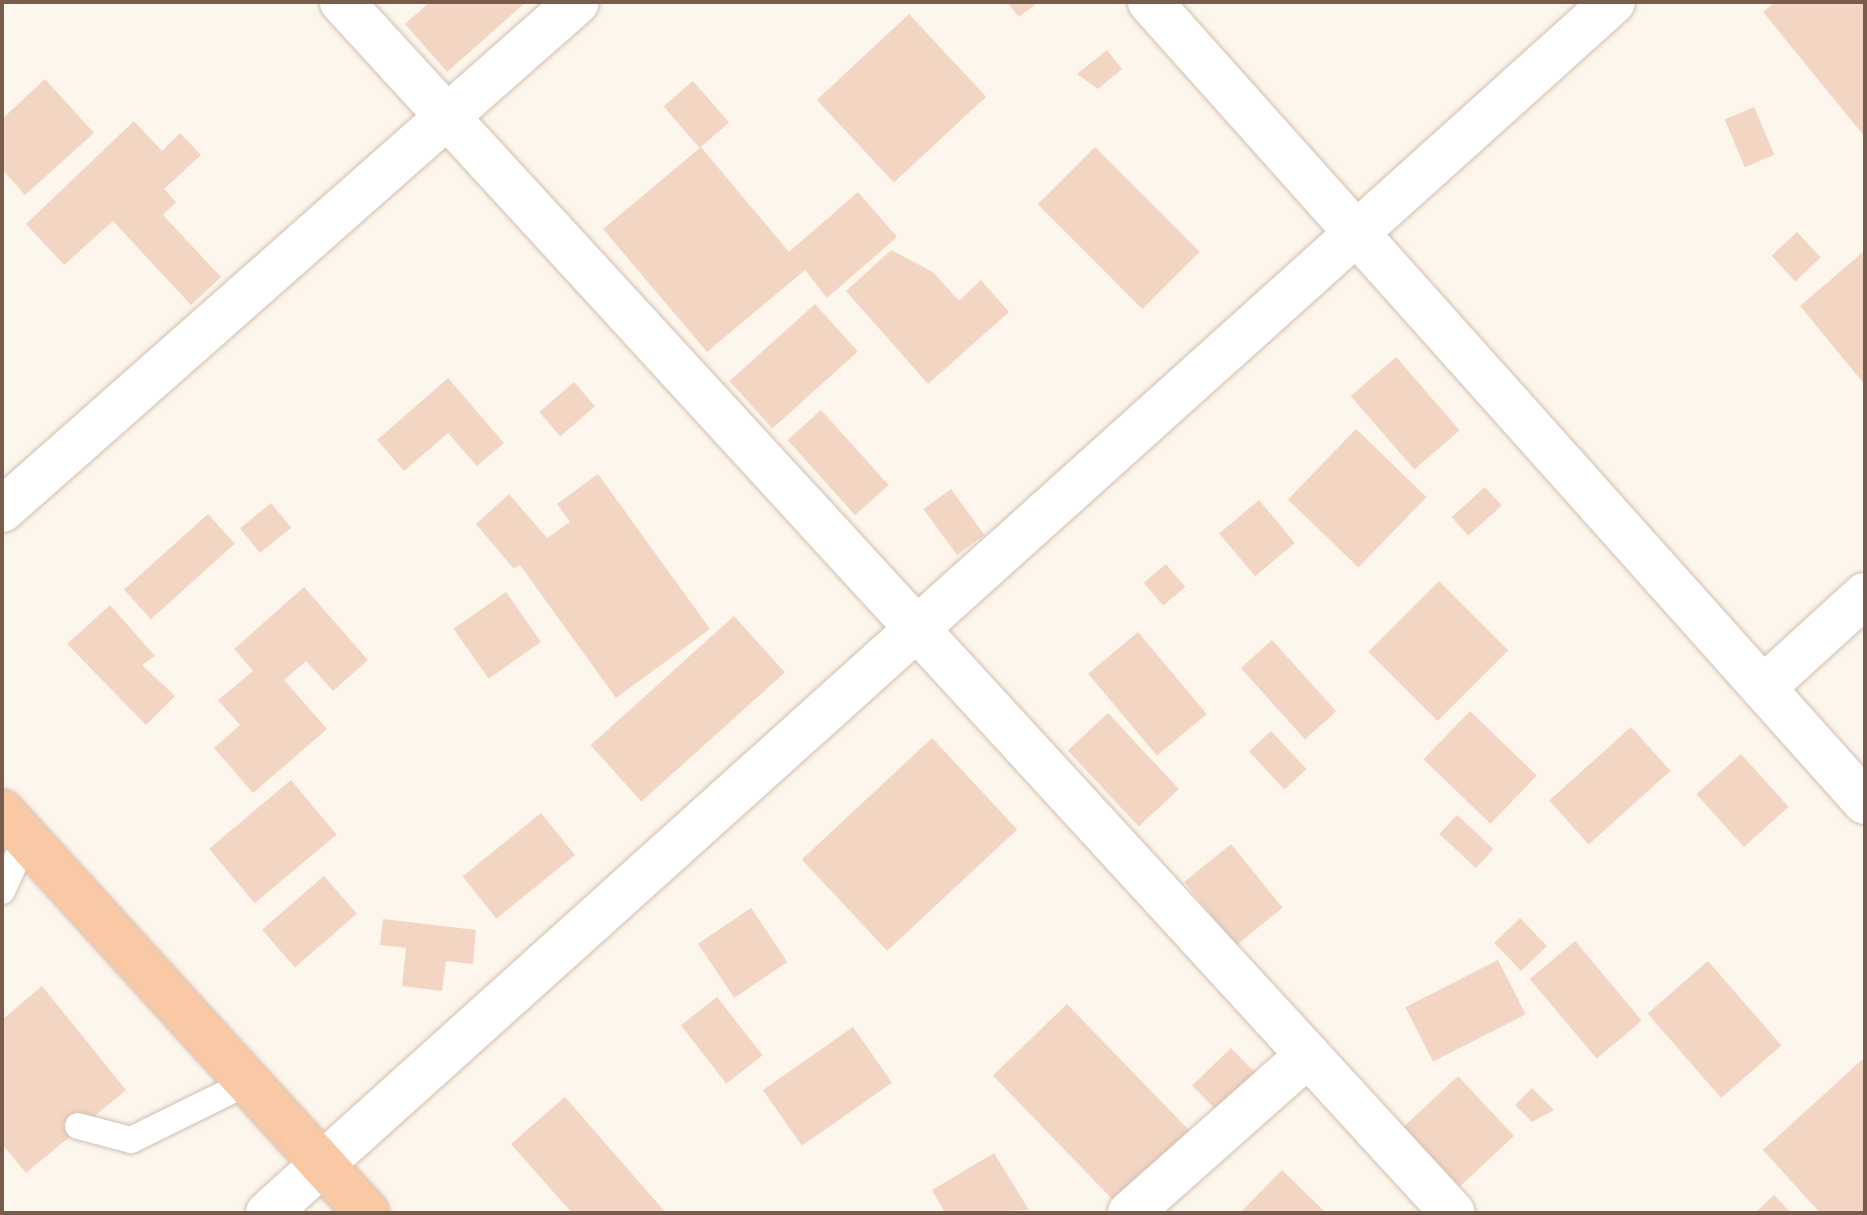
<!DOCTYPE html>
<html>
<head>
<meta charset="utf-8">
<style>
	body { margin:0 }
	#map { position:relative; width:1867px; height:1215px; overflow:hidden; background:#fdf6ec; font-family:"Sofia Sans Condensed",sans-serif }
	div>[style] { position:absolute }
	.building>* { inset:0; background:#f3d5c3; transform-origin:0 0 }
	.roads { filter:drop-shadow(0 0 2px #d1beb0) drop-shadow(0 0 2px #d1beb0) }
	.service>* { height:26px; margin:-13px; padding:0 13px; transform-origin:13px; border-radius:13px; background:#fff }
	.minor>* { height:44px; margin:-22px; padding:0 22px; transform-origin:22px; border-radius:22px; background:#fff }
	.trunk>* { height:44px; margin:-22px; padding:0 22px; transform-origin:22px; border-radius:22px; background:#f9c8a4 }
	span { translate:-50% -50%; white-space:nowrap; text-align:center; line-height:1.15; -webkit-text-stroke:7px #fffaf3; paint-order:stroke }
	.frame { position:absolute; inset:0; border:4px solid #7a5c4d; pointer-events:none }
</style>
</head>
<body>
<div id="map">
	<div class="building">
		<div style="clip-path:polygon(430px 2px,526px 2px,447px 72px,405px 24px)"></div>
		<div style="clip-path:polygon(1007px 2px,1038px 2px,1019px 17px)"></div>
		<div style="clip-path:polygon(1775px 2px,1865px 2px,1865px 137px,1763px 12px)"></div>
		<div style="left:909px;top:14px;width:113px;height:126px;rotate:47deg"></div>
		<div style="clip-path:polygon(1107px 50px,1122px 69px,1098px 89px,1077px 74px)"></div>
		<div style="clip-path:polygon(45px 79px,94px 133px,25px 195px,2px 169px,2px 119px)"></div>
		<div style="left:693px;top:81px;width:55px;height:39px;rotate:49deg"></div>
		<div style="left:1754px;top:107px;width:52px;height:32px;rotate:67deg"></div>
		<div style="clip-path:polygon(134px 121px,162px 151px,180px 133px,201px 155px,164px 189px,176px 202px,163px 215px,221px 277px,191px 305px,113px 221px,64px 265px,26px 224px)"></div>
		<div style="clip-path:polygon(701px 147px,789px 252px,858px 192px,897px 237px,827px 298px,805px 270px,707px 352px,603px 229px)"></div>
		<div style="left:1095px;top:147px;width:148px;height:81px;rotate:45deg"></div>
		<div style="left:1797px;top:232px;width:35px;height:35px;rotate:47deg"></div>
		<div style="clip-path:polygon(891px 250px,933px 272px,959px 301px,981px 280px,1009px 312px,928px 384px,846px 291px)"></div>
		<div style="clip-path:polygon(1863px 252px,1865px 255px,1865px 385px,1800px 306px)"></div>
		<div style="left:815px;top:304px;width:64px;height:115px;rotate:48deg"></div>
		<div style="left:1396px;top:357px;width:97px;height:60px;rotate:49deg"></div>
		<div style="clip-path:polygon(448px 378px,504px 443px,477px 466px,448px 433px,404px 471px,377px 440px)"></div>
		<div style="left:574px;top:382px;width:32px;height:46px;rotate:49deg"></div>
		<div style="left:821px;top:410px;width:101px;height:45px;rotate:48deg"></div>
		<div style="left:1356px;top:429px;width:98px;height:98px;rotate:44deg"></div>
		<div style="clip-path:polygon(598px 474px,710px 629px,616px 698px,520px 565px,514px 569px,476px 524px,509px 494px,547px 538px,570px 522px,557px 504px)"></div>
		<div style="left:1485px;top:487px;width:25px;height:45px;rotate:48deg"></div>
		<div style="left:951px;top:489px;width:57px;height:34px;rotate:54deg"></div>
		<div style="left:1259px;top:500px;width:56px;height:52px;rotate:50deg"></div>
		<div style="left:271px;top:503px;width:32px;height:40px;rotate:51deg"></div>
		<div style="left:208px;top:514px;width:40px;height:113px;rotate:48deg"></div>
		<div style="left:1166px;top:564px;width:30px;height:29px;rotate:50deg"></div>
		<div style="left:1439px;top:581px;width:98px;height:100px;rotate:45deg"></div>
		<div style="clip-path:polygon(304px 587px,368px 660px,333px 691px,306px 661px,284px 680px,327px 729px,253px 793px,214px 748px,240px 725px,218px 700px,253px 671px,234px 649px)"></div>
		<div style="left:506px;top:592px;width:61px;height:64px;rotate:55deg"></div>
		<div style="clip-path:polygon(110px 605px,155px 656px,142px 665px,175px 696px,146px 725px,67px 644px)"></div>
		<div style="left:734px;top:616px;width:76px;height:193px;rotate:48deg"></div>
		<div style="left:1138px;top:632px;width:107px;height:65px;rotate:50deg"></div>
		<div style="left:1272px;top:640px;width:96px;height:42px;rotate:48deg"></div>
		<div style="left:1470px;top:711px;width:93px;height:67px;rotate:44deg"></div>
		<div style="left:1108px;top:713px;width:104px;height:55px;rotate:47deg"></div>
		<div style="left:1631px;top:727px;width:59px;height:110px;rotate:48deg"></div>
		<div style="left:1271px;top:731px;width:52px;height:30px;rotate:47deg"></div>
		<div style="left:932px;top:738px;width:125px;height:178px;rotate:47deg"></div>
		<div style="left:1741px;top:754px;width:71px;height:60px;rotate:48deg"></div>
		<div style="left:291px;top:780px;width:71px;height:107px;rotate:50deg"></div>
		<div style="left:541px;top:813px;width:54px;height:101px;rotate:51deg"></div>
		<div style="left:1457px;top:815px;width:50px;height:26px;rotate:43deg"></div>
		<div style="left:1231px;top:844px;width:82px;height:60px;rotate:51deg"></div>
		<div style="left:324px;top:876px;width:50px;height:82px;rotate:49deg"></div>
		<div style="left:751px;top:908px;width:65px;height:64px;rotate:56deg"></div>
		<div style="left:1520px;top:918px;width:39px;height:36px;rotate:46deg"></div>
		<div style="clip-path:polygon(383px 919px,476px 930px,473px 964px,446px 961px,442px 991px,402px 986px,406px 948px,380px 945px)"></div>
		<div style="left:1575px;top:941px;width:104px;height:59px;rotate:50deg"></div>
		<div style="left:1498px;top:960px;width:61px;height:104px;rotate:63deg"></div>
		<div style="left:1708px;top:961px;width:112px;height:80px;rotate:49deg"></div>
		<div style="clip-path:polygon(42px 986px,126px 1090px,26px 1173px,2px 1144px,2px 1020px)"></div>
		<div style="left:717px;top:997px;width:74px;height:46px;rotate:52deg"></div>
		<div style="left:1067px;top:1004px;width:185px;height:103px;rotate:46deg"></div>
		<div style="left:853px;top:1027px;width:68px;height:110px;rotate:55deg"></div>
		<div style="left:1231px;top:1048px;width:47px;height:54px;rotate:46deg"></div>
		<div style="clip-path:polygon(1865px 1057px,1865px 1213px,1820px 1213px,1763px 1150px)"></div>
		<div style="left:1458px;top:1076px;width:82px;height:74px;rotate:47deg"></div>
		<div style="clip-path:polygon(1532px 1088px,1554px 1110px,1532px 1122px,1515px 1105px)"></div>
		<div style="clip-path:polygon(565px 1097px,666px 1213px,572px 1213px,511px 1144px)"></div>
		<div style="clip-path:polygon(994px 1153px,1029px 1210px,945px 1213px,932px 1190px)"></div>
		<div style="clip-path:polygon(1282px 1170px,1326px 1213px,1240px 1213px)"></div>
		<div style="clip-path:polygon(1774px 1195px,1791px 1213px,1755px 1213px)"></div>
	</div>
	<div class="roads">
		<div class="service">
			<div style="left:2px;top:891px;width:58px;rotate:-65.6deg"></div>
			<div style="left:78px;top:1126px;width:55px;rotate:14.8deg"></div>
			<div style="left:131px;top:1140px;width:131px;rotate:-26.2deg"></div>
		</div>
		<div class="minor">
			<div style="left:342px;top:2px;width:1643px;rotate:47.47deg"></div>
			<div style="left:1150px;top:2px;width:1073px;rotate:48.21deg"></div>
			<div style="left:2px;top:510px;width:767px;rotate:-41.46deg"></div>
			<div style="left:1763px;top:688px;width:138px;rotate:-42.4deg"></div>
			<div style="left:268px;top:1213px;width:1810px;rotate:-42deg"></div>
			<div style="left:1130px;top:1213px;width:238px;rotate:-41.6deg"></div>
		</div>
		<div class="trunk">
			<div style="left:2px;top:812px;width:542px;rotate:47.69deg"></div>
		</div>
	</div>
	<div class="frame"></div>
</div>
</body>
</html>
